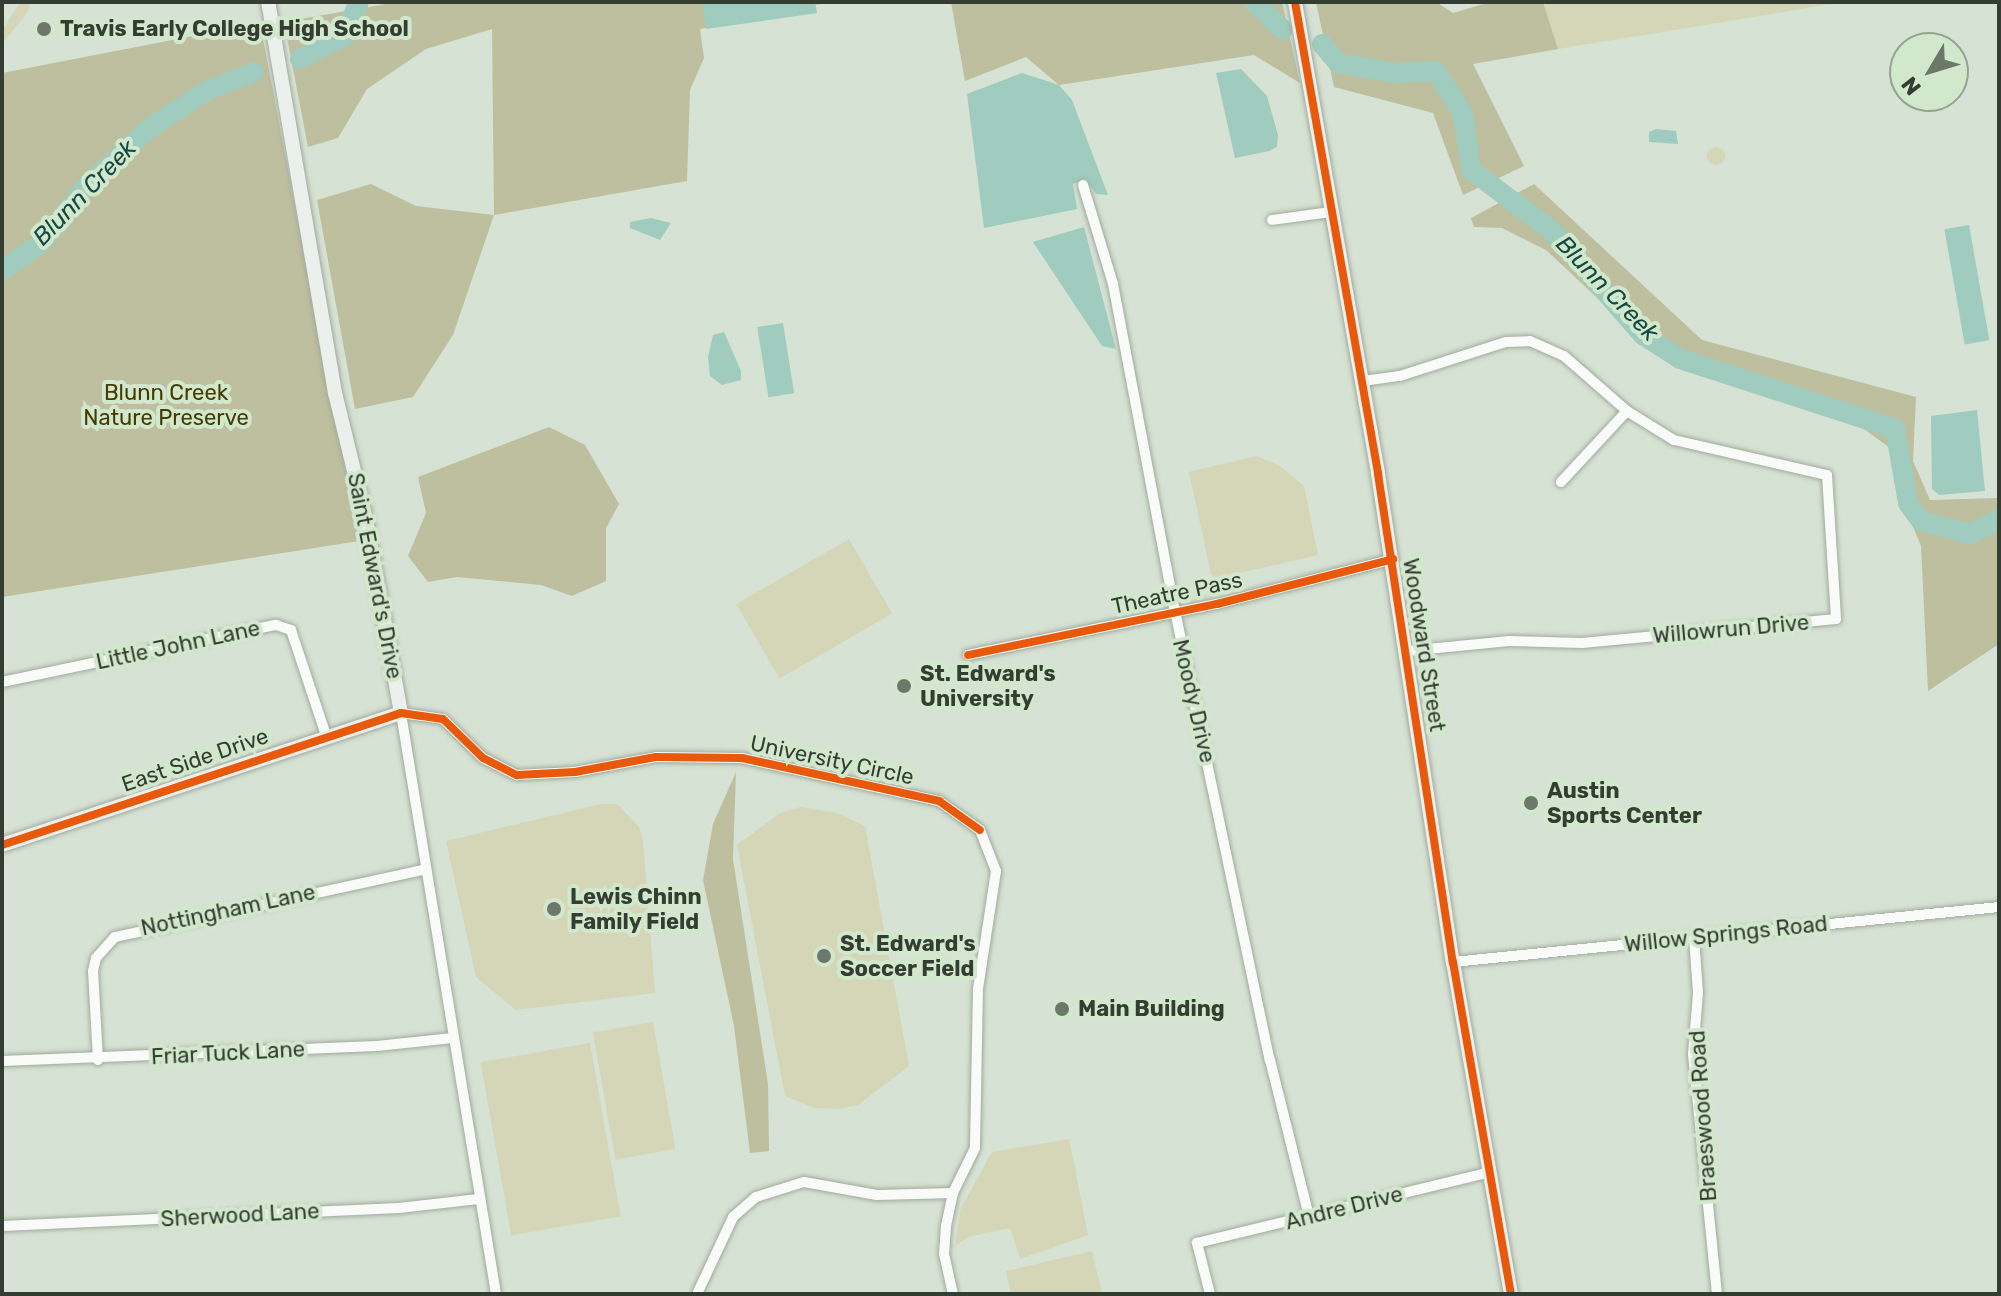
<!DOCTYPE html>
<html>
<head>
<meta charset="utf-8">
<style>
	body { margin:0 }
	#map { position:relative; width:2001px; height:1296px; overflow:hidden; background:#d6e2d3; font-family:Rubik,sans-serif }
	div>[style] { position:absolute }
	.green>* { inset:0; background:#d5d5b8; transform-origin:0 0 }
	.round { border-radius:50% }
	.forest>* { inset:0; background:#bebf9f }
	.water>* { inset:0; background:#9fccbf; transform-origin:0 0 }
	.river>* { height:20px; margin:-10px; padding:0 10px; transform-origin:10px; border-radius:10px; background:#9fccbf }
	.roads { filter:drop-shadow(0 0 2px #a1aa9f) drop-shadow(0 0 2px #a1aa9f) }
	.street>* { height:10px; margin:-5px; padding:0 5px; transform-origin:5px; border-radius:5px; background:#f9fbf8 }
	.secondary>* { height:14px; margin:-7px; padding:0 7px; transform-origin:7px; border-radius:7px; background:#ebf0ec }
	.cycleway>* { height:8px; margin:-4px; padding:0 4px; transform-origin:4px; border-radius:4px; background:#e8590c }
	.dots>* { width:22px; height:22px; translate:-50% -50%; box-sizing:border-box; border:4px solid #d2e8cd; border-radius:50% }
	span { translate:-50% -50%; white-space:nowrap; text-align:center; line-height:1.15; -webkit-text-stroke:8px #d2e8cd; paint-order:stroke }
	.poi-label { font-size:22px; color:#343d32; font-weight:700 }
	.left { translate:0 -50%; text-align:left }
	.park-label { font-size:22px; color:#453b00 }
	.street-label { font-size:22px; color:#343d32 }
	.water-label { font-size:24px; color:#144840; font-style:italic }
	.frame { position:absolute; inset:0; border:4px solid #343d32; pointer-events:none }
	.north { position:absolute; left:1889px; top:32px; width:80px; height:80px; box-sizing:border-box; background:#d2e8cd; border:2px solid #93a48f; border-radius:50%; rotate:232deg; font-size:22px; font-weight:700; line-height:32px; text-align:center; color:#343d32 }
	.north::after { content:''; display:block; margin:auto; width:28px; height:36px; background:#6d776a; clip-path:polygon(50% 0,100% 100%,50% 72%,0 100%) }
</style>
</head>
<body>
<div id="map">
	<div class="green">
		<div style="clip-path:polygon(20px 2px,31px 2px,27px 13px,2px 44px,2px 31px)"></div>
		<div style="clip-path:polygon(1543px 2px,1844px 2px,1558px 49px)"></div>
		<div class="round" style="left:1707px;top:147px;width:18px;height:18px"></div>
		<div style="clip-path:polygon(1256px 456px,1279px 465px,1304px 486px,1318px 555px,1217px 578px,1211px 574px,1189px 472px)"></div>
		<div style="left:849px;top:539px;width:86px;height:130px;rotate:60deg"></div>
		<div style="clip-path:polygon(601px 804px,617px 804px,639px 827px,643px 841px,655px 993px,516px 1010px,476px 977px,446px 841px)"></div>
		<div style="clip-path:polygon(800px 807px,837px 813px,865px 826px,909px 1066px,858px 1105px,840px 1109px,815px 1108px,785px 1096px,737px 845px,780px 813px)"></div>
		<div style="left:653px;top:1022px;width:129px;height:61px;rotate:80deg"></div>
		<div style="left:590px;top:1043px;width:176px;height:111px;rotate:80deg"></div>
		<div style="clip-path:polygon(1069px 1139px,1088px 1235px,1020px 1259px,1010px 1228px,968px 1237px,955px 1246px,961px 1208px,992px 1152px)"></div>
		<div style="clip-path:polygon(1092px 1251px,1102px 1294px,1011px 1294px,1006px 1271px)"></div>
	</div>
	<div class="forest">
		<div style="clip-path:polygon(397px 2px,830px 2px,700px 29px,704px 58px,690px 90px,687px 181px,494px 215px,453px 335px,413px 397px,355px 409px,317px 200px,371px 184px,416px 206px,494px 215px,492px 29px,426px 49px,367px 89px,338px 138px,308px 147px,284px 22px)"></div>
		<div style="clip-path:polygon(951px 2px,1282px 2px,1300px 83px,1254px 55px,1059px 85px,1026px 57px,965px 81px)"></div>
		<div style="clip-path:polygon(1316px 2px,1436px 2px,1453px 13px,1490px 2px,1543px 2px,1558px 49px,1473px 64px,1524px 166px,1463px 195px,1433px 113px,1334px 87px)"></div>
		<div style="clip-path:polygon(260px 23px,359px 541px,2px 597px,2px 73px)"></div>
		<div style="clip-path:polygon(1534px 184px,1702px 340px,1916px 397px,1913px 461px,1930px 500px,1999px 498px,1999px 644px,1928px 691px,1921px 546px,1902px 500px,1894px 451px,1860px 426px,1669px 356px,1639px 337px,1546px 250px,1502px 228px,1474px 227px,1471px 218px)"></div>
		<div style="clip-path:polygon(549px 427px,585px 445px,619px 504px,606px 528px,606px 581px,572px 596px,541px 585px,457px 577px,428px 582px,408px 556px,426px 513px,418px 477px)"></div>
		<div style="clip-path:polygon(736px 772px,733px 859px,768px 1084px,769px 1151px,750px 1153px,734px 1026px,703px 880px,713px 824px)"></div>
	</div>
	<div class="water">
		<div style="clip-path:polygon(702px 2px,815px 2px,817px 13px,706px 29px)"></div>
		<div style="clip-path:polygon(1241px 69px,1267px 96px,1278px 135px,1277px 147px,1269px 151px,1235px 158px,1216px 73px)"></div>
		<div style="clip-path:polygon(1022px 73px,1059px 85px,1072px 100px,1108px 195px,1096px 194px,1085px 179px,1073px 184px,1077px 209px,984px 228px,967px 94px)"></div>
		<div style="clip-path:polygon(1656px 129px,1676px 131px,1678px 144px,1649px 142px,1649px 132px)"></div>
		<div style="clip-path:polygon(651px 218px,671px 223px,660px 240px,630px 228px,630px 222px)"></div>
		<div style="left:1969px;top:225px;width:117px;height:25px;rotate:80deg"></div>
		<div style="clip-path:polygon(1084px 227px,1116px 349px,1102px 346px,1033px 242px)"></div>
		<div style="left:783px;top:323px;width:71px;height:26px;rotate:81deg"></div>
		<div style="clip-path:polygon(724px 332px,741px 371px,741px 380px,722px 385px,710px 376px,708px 357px,713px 335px)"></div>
		<div style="clip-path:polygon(1977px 410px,1985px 491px,1939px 495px,1932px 489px,1931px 416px)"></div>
	</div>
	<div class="river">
		<div style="left:1254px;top:2px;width:40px;rotate:44deg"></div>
		<div style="left:1322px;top:44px;width:25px;rotate:50deg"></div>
		<div style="left:1338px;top:63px;width:58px;rotate:10deg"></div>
		<div style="left:1395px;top:73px;width:41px;rotate:-2.8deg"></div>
		<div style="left:1436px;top:71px;width:51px;rotate:57.9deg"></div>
		<div style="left:1463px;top:114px;width:57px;rotate:81.9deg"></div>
		<div style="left:1471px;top:170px;width:100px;rotate:36.9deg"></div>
		<div style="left:1551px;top:230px;width:140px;rotate:48.8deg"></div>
		<div style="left:1643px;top:335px;width:44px;rotate:33deg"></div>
		<div style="left:1680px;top:359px;width:226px;rotate:18deg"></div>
		<div style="left:1895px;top:429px;width:75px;rotate:80deg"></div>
		<div style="left:1908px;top:503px;width:22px;rotate:54deg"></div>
		<div style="left:1921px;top:521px;width:51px;rotate:14.9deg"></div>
		<div style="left:1970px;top:534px;width:33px;rotate:-27deg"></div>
		<div style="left:300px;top:59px;width:49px;rotate:-26.6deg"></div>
		<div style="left:344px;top:37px;width:38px;rotate:-67deg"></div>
		<div style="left:2px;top:271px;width:49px;rotate:-35.9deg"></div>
		<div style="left:42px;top:242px;width:73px;rotate:-51.7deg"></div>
		<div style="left:87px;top:185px;width:81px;rotate:-42.5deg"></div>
		<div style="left:147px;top:130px;width:73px;rotate:-33.3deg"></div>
		<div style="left:208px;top:90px;width:49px;rotate:-21.4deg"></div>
	</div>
	<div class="roads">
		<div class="street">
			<div style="left:1083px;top:185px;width:103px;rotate:73.1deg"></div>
			<div style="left:1113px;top:284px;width:333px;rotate:79.3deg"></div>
			<div style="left:1175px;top:611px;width:459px;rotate:78.1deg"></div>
			<div style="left:1270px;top:1060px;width:161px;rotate:76deg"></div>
			<div style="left:1272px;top:220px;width:60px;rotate:-7.7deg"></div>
			<div style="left:1363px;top:381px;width:37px;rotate:-8deg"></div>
			<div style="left:1400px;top:376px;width:111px;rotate:-17.8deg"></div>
			<div style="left:1506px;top:342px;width:24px;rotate:-2deg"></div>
			<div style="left:1530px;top:341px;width:37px;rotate:24deg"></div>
			<div style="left:1564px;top:356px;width:84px;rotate:41.1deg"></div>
			<div style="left:1627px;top:411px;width:55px;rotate:31.7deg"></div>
			<div style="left:1674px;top:440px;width:157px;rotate:12.9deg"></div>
			<div style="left:1827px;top:475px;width:144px;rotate:86.4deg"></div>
			<div style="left:1836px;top:619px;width:255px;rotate:174.6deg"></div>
			<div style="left:1582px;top:643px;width:73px;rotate:-178.4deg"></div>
			<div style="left:1509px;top:641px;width:102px;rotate:174.4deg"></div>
			<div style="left:1561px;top:482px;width:97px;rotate:-47.1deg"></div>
			<div style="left:968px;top:655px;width:254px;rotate:-11.6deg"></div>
			<div style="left:1217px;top:604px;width:182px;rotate:-14.3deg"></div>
			<div style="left:2px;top:682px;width:280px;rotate:-11.8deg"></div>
			<div style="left:276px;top:625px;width:16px;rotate:18deg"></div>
			<div style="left:291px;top:630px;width:111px;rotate:71.6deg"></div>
			<div style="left:1694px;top:938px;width:55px;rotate:85.8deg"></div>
			<div style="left:1698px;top:993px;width:61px;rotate:94.7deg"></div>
			<div style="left:1693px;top:1054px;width:241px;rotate:84.3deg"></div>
			<div style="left:1453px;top:962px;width:549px;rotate:-5.75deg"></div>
			<div style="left:98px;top:1060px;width:89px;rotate:-93.2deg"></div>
			<div style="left:93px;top:971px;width:13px;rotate:-77deg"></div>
			<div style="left:96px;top:958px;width:28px;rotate:-48deg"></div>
			<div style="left:115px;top:937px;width:315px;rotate:-12.3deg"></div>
			<div style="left:2px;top:1061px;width:375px;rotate:-2.3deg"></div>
			<div style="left:377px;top:1046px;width:76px;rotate:-6deg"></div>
			<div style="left:2px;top:1226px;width:397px;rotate:-2.6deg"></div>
			<div style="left:399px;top:1208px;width:80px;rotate:-6.5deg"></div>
			<div style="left:496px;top:1294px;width:589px;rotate:-99.29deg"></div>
			<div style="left:401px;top:713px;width:42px;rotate:8.1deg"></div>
			<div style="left:443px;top:719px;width:56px;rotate:44.3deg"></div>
			<div style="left:483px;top:758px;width:38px;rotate:27deg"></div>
			<div style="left:517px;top:775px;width:58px;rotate:-3deg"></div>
			<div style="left:575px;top:772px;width:82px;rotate:-10.5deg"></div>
			<div style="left:656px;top:757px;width:86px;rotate:0.7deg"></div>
			<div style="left:742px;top:758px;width:202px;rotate:12.3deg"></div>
			<div style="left:939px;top:801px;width:50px;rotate:35.3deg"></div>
			<div style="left:980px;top:830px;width:44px;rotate:68.7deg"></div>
			<div style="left:996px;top:871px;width:119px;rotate:98.7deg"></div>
			<div style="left:978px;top:989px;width:159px;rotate:91.1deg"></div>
			<div style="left:975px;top:1148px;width:50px;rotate:116.1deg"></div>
			<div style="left:953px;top:1193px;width:34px;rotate:102deg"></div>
			<div style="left:946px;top:1226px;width:28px;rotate:94deg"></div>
			<div style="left:944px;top:1254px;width:41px;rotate:77.3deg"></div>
			<div style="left:697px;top:1294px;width:85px;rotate:-64.9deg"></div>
			<div style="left:733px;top:1217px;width:30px;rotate:-41deg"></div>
			<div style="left:756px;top:1197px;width:50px;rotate:-17.4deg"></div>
			<div style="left:804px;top:1182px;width:74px;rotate:10.1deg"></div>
			<div style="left:877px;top:1195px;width:76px;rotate:-1.5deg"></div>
			<div style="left:1210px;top:1294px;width:53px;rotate:-104.3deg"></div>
			<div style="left:1197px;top:1243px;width:301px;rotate:-13.6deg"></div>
		</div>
		<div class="secondary">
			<div style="left:1295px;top:2px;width:479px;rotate:80deg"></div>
			<div style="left:1378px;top:474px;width:494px;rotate:81.3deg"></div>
			<div style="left:1453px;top:962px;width:337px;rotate:80.1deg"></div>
			<div style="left:2px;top:845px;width:420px;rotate:-18.3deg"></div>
			<div style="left:401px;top:713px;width:196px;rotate:-100.3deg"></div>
			<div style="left:366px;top:520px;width:131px;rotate:-103.7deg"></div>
			<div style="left:335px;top:393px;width:397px;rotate:-99.7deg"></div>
		</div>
	</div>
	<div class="cycleway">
		<div style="left:1295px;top:2px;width:479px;rotate:80deg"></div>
		<div style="left:1378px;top:474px;width:494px;rotate:81.3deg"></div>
		<div style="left:1453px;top:962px;width:337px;rotate:80.1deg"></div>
		<div style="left:968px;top:655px;width:254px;rotate:-11.6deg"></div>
		<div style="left:1217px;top:604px;width:182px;rotate:-14.3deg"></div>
		<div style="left:2px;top:845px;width:420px;rotate:-18.3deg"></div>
		<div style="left:401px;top:713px;width:42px;rotate:8.1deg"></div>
		<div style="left:443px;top:719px;width:56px;rotate:44.3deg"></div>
		<div style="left:483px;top:758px;width:38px;rotate:27deg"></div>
		<div style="left:517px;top:775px;width:58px;rotate:-3deg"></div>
		<div style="left:575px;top:772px;width:82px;rotate:-10.5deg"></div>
		<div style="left:656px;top:757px;width:86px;rotate:0.7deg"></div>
		<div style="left:742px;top:758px;width:202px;rotate:12.3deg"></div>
		<div style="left:939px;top:801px;width:50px;rotate:35.3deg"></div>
	</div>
	<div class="dots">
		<div style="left:44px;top:29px;background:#6d776a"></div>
		<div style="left:904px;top:686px;background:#6d776a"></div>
		<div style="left:1531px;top:803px;background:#6d776a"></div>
		<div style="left:554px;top:909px;background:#6d776a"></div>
		<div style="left:824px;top:956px;background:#6d776a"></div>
		<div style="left:1062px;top:1009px;background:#6d776a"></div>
	</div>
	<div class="poi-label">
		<span class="left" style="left:60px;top:29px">Travis Early College High School</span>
		<span class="left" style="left:920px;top:686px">St. Edward's<br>University</span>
		<span class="left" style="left:1547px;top:803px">Austin<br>Sports Center</span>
		<span class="left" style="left:570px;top:909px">Lewis Chinn<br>Family Field</span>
		<span class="left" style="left:840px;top:956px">St. Edward's<br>Soccer Field</span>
		<span class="left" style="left:1078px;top:1009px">Main Building</span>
	</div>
	<div class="park-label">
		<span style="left:166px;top:405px">Blunn Creek<br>Nature Preserve</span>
	</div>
	<div class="street-label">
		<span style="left:375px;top:576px;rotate:79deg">Saint Edward's Drive</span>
		<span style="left:1177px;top:593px;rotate:-12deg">Theatre Pass</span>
		<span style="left:1731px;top:629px;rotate:-5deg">Willowrun Drive</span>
		<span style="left:178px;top:645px;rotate:-12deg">Little John Lane</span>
		<span style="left:1424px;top:645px;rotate:81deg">Woodward Street</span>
		<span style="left:1194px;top:701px;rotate:77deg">Moody Drive</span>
		<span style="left:195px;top:760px;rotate:-19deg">East Side Drive</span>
		<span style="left:832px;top:760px;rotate:12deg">University Circle</span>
		<span style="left:228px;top:910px;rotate:-12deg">Nottingham Lane</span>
		<span style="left:1726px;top:934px;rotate:-6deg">Willow Springs Road</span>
		<span style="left:228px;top:1053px;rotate:-3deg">Friar Tuck Lane</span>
		<span style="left:1703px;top:1116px;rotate:-94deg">Braeswood Road</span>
		<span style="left:1344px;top:1208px;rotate:-14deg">Andre Drive</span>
		<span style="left:240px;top:1215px;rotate:-3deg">Sherwood Lane</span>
	</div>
	<div class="water-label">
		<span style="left:85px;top:193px;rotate:-46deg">Blunn Creek</span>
		<span style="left:1607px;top:289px;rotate:46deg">Blunn Creek</span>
	</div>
	<div class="frame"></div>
	<div class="north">N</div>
</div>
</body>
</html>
